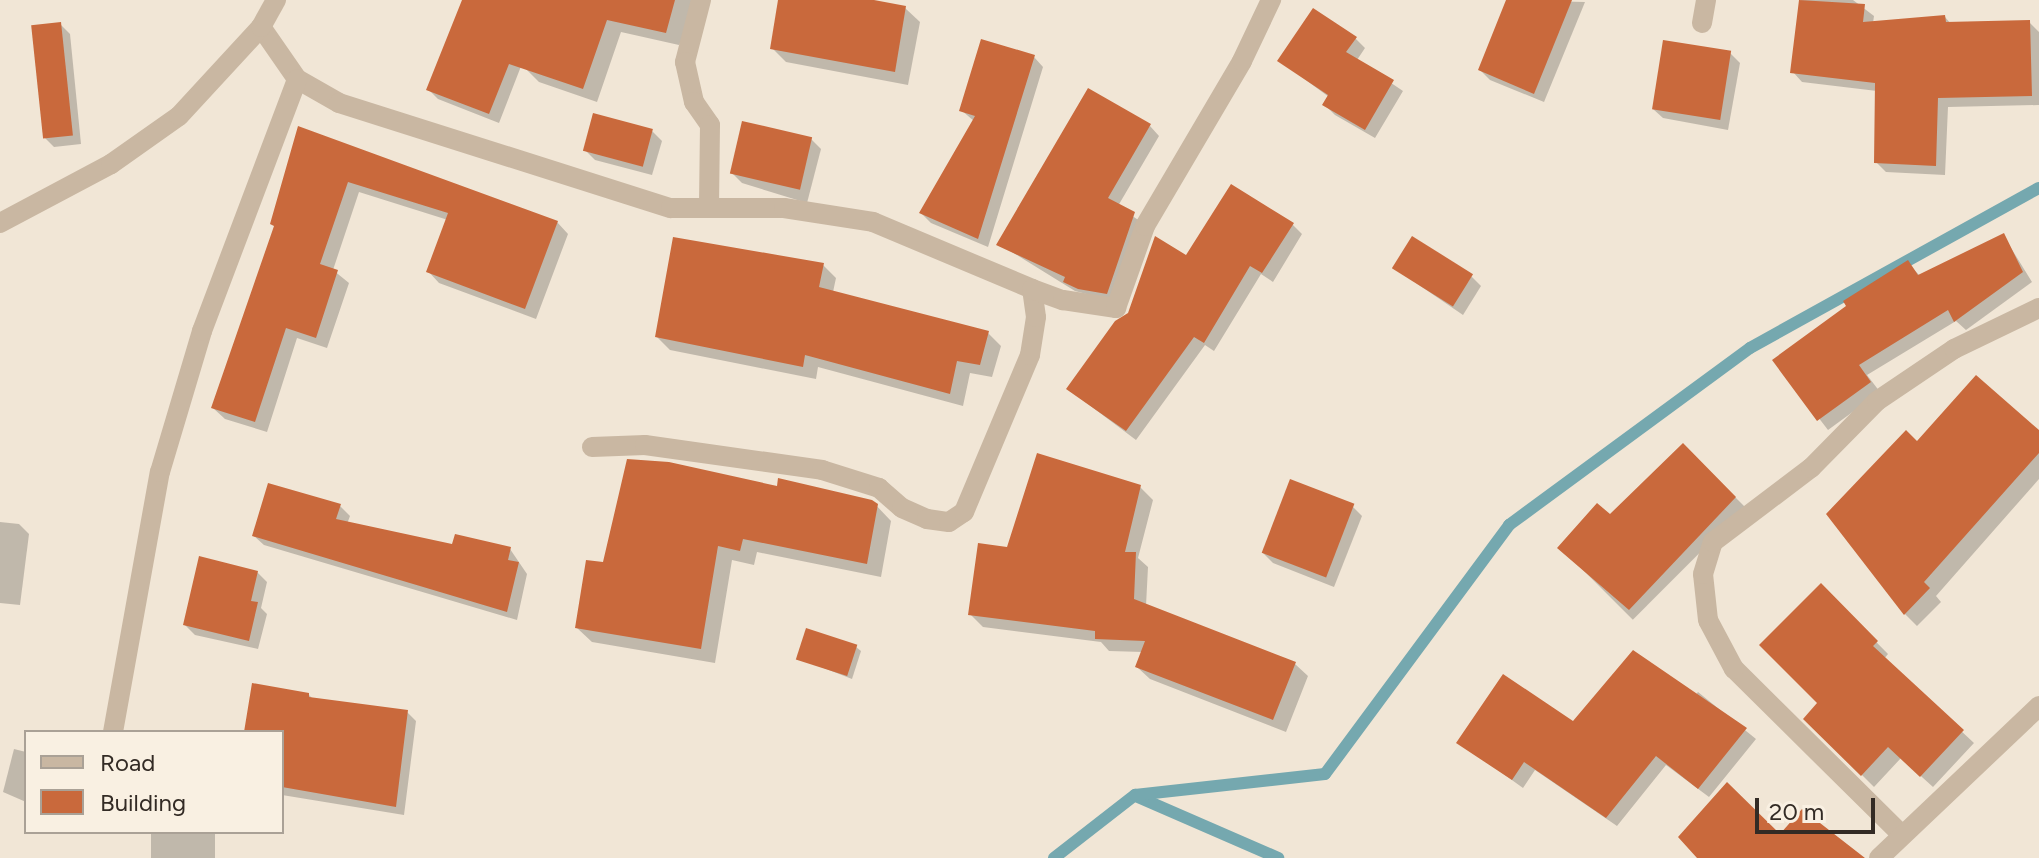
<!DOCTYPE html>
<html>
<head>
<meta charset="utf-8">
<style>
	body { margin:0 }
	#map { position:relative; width:2039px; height:858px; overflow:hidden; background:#f1e6d6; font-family:Figtree,sans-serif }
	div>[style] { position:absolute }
	.shadow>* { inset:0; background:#0003; transform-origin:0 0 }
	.stream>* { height:12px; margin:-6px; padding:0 6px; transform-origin:6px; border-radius:6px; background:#75a8af }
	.building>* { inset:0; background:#c9693c; transform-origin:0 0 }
	.minor>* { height:20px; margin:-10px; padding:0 10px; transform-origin:10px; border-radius:10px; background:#c9b7a2 }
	span { translate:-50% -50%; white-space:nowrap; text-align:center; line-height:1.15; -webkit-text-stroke:7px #f9f0e2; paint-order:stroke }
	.legend { position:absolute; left:24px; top:730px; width:260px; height:104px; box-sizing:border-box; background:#f9f0e2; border:2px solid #aaa196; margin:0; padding:10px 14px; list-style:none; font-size:24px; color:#332b25 }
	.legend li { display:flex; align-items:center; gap:16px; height:40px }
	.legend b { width:40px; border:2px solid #aaa196 }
	.scale { position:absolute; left:1755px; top:798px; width:120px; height:36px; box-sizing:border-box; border:4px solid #332b25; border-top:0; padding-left:10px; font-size:24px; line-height:28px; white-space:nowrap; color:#332b25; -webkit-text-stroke:6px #f9f0e2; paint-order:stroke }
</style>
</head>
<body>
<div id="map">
	<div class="shadow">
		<div style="clip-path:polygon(540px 0,706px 0,679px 45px,621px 32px,597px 102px,539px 82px,525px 68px,525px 56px,499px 123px,438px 99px,428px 89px)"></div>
		<div style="clip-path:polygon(780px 0,863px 0,905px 8px,920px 22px,908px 85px,786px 62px,772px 48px)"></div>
		<div style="clip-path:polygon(1509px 0,1585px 2px,1544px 102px,1490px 80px,1480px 70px)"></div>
		<div style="clip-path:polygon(1801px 0,1853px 0,1874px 16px,1873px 23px,1945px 17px,1951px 24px,2029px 22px,2039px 32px,2039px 105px,1948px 107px,1945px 175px,1886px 172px,1876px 162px,1877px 91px,1802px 82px,1793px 72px)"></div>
		<div style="clip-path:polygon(60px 24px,70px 34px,81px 144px,54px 147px,44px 137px)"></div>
		<div style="clip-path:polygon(1355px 38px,1365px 48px,1357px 60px,1403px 91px,1375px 138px,1335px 115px,1325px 105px,1329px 97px,1280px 61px)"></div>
		<div style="clip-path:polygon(1730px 53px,1740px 63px,1728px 130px,1663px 118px,1653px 109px)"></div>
		<div style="clip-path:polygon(1034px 57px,1043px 67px,988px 247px,931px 223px,921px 213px,974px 121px,961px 110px)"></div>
		<div style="clip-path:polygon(1150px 126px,1159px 136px,1118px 206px,1144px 224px,1117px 302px,1075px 291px,999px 244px)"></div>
		<div style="clip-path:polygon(299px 129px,557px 222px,568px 234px,536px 319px,439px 283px,428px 271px,448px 220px,359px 192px,333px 270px,349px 283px,327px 348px,297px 338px,267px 432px,225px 419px,213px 408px,276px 227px)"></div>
		<div style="clip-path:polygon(652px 131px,662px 141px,652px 175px,595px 160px,585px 150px)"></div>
		<div style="clip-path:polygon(811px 139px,821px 149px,807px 203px,742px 183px,732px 173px)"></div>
		<div style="clip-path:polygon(1292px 224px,1302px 234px,1273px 282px,1261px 274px,1214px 351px,1205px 345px,1136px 440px,1068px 389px,1187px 257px)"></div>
		<div style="clip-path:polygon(2003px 235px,2032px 282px,1966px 330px,1956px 321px,1867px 375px,1880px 392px,1828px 430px,1775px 361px,1908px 263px,1920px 276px)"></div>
		<div style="clip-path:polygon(823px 265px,836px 278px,833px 292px,988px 333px,1001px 346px,992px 377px,970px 373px,963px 406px,818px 367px,816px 379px,670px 350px,657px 337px)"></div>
		<div style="clip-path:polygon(1394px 268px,1471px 276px,1481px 286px,1463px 315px)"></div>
		<div style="clip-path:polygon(2039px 433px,2039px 479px,1936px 596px,1941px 602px,1917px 626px,1905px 614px,1917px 444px)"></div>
		<div style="left:1683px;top:445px;width:88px;height:159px;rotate:45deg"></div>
		<div style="clip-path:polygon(1140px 487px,1153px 500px,1138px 558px,1148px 567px,1146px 606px,1295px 664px,1308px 676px,1286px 732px,1150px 679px,1137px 667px,1143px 652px,1109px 651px,1101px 642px,983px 627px,970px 614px,1009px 549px)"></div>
		<div style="clip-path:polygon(872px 501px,891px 521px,881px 577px,757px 552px,754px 565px,732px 560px,715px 663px,592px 642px,577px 628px,604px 565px)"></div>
		<div style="clip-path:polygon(340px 506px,350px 516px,347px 524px,454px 546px,510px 549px,527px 574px,517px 620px,264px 545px,254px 536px)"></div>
		<div style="clip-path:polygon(1352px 506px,1362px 516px,1334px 587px,1273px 563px,1263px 553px)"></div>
		<div style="clip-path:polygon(0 522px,19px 524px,29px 534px,20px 605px,0 603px)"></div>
		<div style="clip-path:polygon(257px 572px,267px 582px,261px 608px,267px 614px,258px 649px,195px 635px,185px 625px)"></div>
		<div style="clip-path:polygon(1821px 586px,1888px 654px,1884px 659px,1974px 743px,1933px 787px,1901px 758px,1874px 787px,1806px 719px,1819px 703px)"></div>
		<div style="clip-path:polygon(856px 647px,861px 651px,852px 679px,798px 658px)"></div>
		<div style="clip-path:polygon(1698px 692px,1756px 739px,1709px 797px,1666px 765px,1617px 826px,1535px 770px,1523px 788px,1459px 742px,1574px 724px,1693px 698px)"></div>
		<div style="clip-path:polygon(308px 694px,314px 700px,407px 712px,416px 721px,404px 815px,282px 795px,282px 732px,246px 732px)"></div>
		<div style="clip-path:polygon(14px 749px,26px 752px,26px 802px,3px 792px)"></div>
		<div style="left:151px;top:832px;width:64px;height:26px"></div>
	</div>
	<div class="stream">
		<div style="left:1138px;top:797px;width:153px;rotate:23.5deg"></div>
		<div style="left:1054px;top:858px;width:103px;rotate:-37.9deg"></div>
		<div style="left:1135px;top:795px;width:191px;rotate:-6.3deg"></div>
		<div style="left:1325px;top:774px;width:310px;rotate:-53.5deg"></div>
		<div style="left:1509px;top:525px;width:299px;rotate:-36.3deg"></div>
		<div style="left:1750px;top:348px;width:330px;rotate:-29deg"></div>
	</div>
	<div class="building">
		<div style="clip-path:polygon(462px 0,675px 0,666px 33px,607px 20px,583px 89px,509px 64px,489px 114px,426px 90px)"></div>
		<div style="clip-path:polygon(778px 0,874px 0,906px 6px,895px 72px,770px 49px)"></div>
		<div style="clip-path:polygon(1506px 0,1572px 0,1534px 94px,1478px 70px)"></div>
		<div style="clip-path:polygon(1799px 0,1865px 4px,1863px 22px,1945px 15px,1946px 22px,2030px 20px,2032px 96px,1938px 98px,1936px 166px,1874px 163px,1875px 83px,1790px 73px)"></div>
		<div style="clip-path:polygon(1313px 8px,1357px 37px,1346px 52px,1394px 80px,1365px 130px,1322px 105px,1328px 95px,1277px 61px)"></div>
		<div style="left:61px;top:22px;width:114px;height:30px;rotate:84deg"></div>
		<div style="clip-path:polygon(981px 39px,1035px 55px,978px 239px,919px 213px,975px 116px,959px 111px)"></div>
		<div style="left:1663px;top:40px;width:69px;height:70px;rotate:9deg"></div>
		<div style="clip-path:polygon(1088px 88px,1151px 124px,1108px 198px,1135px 212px,1107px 294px,1078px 289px,1063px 282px,1065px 277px,996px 245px)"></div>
		<div style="left:593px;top:113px;width:62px;height:39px;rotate:15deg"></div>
		<div style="left:742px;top:121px;width:72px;height:54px;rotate:13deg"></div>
		<div style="clip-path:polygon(298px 126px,558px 221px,525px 309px,426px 272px,448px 213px,348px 182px,320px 264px,338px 270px,316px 338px,286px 328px,255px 422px,211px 408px,274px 226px,270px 224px)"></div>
		<div style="clip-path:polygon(1231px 184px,1294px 223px,1262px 273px,1250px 266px,1204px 343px,1194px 337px,1126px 431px,1066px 389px,1115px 321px,1128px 313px,1155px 236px,1186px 255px)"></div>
		<div style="clip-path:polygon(2004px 233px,2023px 272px,1954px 322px,1948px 310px,1859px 365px,1871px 382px,1817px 421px,1772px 360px,1846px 306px,1843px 301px,1908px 260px,1918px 275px)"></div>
		<div style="left:1412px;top:236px;width:72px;height:38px;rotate:32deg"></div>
		<div style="clip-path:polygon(673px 237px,824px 263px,819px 287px,989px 331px,980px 365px,957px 361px,950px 394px,805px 355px,803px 367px,655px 337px)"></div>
		<div style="clip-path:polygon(1976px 375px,2039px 430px,2039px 453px,1924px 582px,1930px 588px,1904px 615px,1826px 514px,1906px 430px,1917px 441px)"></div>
		<div style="clip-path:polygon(1683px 443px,1736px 497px,1629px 610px,1557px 548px,1597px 503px,1610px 514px)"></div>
		<div style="clip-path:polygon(1037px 453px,1141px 485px,1125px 552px,1136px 552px,1134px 599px,1296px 662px,1273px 720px,1135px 667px,1145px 641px,1095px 639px,1095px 631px,968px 615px,978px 543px,1007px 547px)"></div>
		<div style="clip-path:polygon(627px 459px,669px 462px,777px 486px,778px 478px,872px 500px,878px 504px,867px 564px,743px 539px,740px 551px,718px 546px,701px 649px,575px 628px,586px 560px,603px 562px)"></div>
		<div style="left:1290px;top:479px;width:69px;height:79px;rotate:21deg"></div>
		<div style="clip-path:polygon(268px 483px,341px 504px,336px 519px,452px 544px,455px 534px,511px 547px,508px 560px,519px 562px,507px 612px,252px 536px)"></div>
		<div style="clip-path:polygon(199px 556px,258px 571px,251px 601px,258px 602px,249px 641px,183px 625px)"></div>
		<div style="clip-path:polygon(1821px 583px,1878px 641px,1873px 646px,1964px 730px,1920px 777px,1888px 747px,1861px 776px,1803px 719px,1817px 703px,1759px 645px)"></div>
		<div style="left:806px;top:628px;width:54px;height:33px;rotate:18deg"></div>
		<div style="clip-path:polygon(1633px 650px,1747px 728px,1698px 789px,1656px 756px,1606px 818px,1524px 762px,1512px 780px,1456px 743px,1503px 674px,1573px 721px)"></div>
		<div style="clip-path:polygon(252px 683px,309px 693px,309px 697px,408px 710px,396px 807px,282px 787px,282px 732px,244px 732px)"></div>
		<div style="clip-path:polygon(1727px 782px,1780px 834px,1802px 809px,1865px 858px,1697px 858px,1678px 837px)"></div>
	</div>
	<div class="minor">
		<div style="left:701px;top:0;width:64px;rotate:104.5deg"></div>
		<div style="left:685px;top:62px;width:41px;rotate:77.3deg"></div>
		<div style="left:694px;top:102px;width:28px;rotate:55deg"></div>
		<div style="left:710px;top:125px;width:82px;rotate:90.7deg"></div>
		<div style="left:1702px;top:23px;width:23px;rotate:-80deg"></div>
		<div style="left:261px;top:27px;width:63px;rotate:55.3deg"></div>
		<div style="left:297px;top:79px;width:48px;rotate:29.7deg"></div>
		<div style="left:339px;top:103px;width:348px;rotate:17.6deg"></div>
		<div style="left:671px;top:208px;width:113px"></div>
		<div style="left:784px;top:208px;width:90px;rotate:8.9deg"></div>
		<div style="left:873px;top:222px;width:173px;rotate:22.8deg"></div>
		<div style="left:0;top:223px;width:126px;rotate:-28deg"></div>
		<div style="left:111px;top:164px;width:83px;rotate:-35.2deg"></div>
		<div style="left:179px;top:116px;width:121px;rotate:-47.3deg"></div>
		<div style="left:261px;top:27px;width:31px;rotate:-61deg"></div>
		<div style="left:592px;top:447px;width:53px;rotate:-2.2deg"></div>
		<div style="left:645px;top:445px;width:179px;rotate:8deg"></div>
		<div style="left:822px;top:470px;width:60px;rotate:17.5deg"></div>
		<div style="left:879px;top:488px;width:30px;rotate:41deg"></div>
		<div style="left:902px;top:508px;width:27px;rotate:24deg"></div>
		<div style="left:927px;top:519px;width:22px;rotate:8deg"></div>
		<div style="left:949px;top:522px;width:18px;rotate:-34deg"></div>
		<div style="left:964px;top:512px;width:170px;rotate:-67.2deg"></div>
		<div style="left:1030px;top:355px;width:38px;rotate:-81deg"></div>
		<div style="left:1036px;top:317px;width:28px;rotate:-98deg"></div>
		<div style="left:1032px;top:289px;width:33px;rotate:20deg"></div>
		<div style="left:1063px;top:300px;width:54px;rotate:8.6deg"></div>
		<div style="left:1116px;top:308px;width:87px;rotate:-70.5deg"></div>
		<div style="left:1145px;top:226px;width:191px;rotate:-59.5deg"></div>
		<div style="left:1242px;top:61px;width:68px;rotate:-64.6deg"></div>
		<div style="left:113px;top:732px;width:264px;rotate:-79.8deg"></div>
		<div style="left:160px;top:472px;width:147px;rotate:-73.4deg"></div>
		<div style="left:202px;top:331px;width:269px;rotate:-69.3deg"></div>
		<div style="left:1901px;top:834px;width:235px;rotate:-135.3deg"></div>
		<div style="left:1734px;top:669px;width:55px;rotate:-118deg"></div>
		<div style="left:1708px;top:620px;width:46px;rotate:-96.2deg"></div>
		<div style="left:1703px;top:574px;width:34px;rotate:-73deg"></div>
		<div style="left:1713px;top:542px;width:123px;rotate:-37.1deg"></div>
		<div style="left:1811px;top:468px;width:94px;rotate:-45.4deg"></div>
		<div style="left:1877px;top:401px;width:93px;rotate:-34deg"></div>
		<div style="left:1954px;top:349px;width:94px;rotate:-25.8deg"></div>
		<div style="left:1879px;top:858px;width:221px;rotate:-43.5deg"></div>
	</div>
	<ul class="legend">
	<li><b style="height:10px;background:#c9b7a2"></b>Road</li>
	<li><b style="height:22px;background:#c9693c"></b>Building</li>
	</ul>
	<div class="scale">20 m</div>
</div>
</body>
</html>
